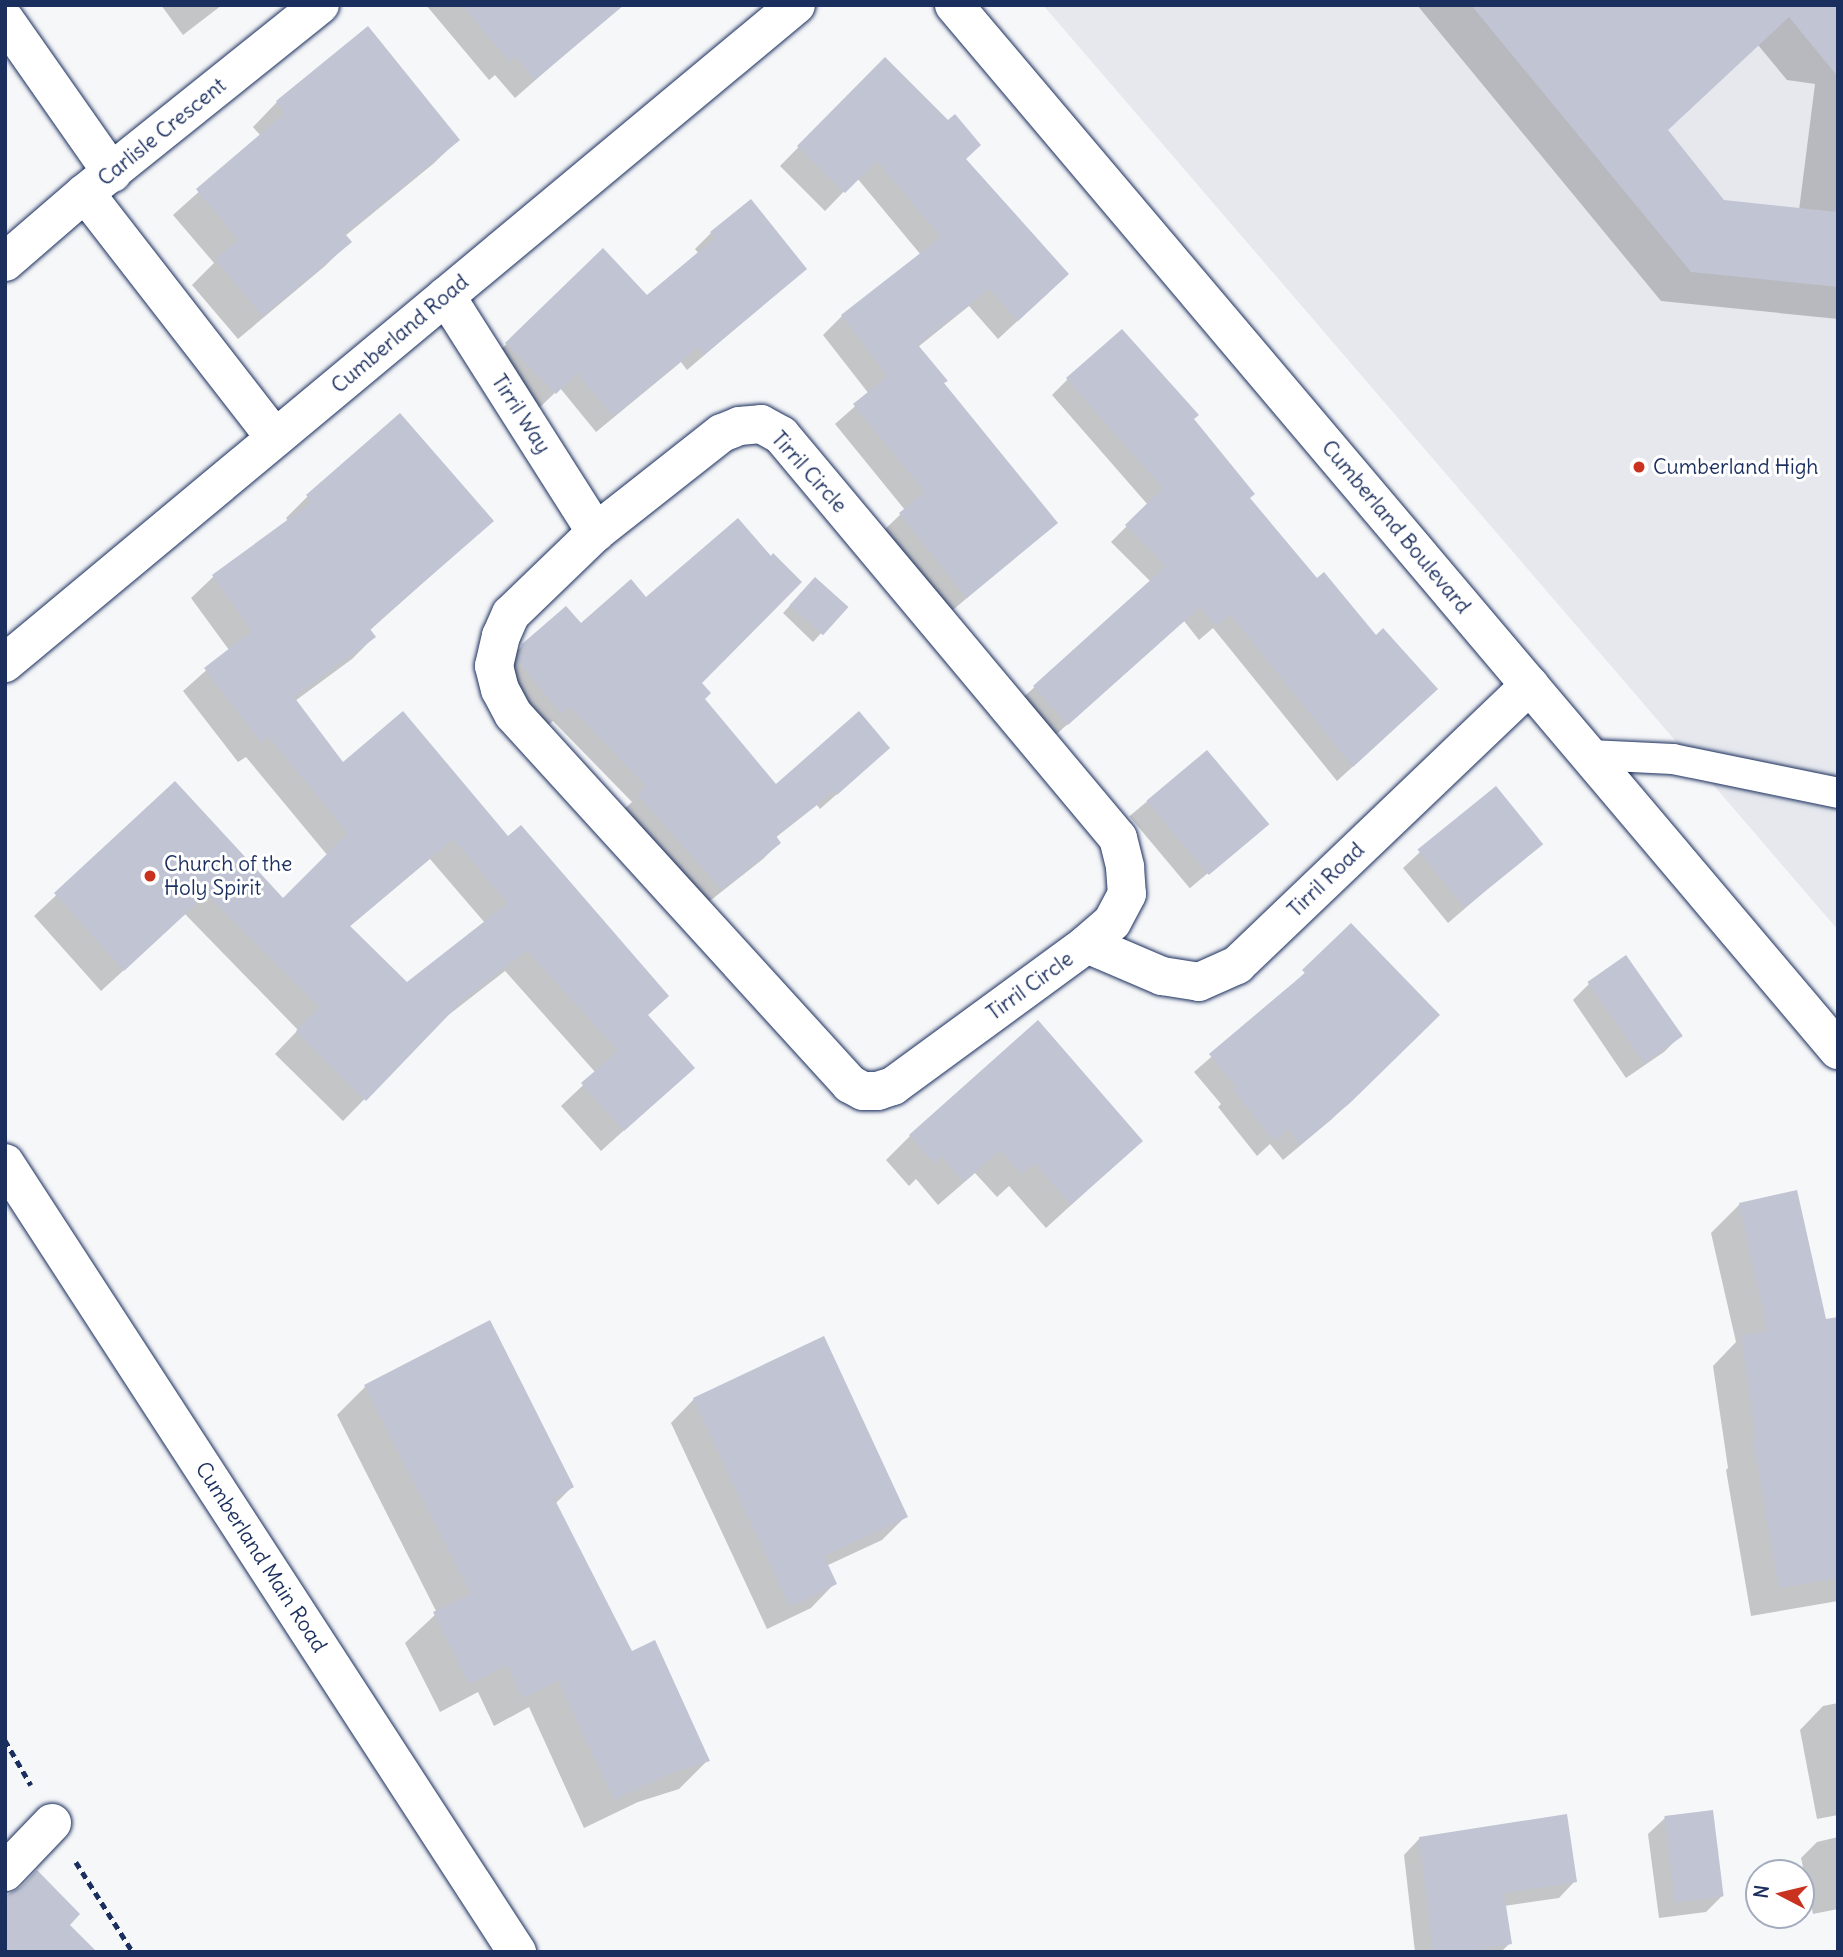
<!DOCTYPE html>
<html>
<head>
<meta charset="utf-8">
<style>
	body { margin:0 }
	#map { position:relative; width:1843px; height:1957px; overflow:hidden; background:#f6f7f9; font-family:Delius,sans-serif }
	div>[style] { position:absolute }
	.built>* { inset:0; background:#e6e8ee }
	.shadow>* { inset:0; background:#0003; transform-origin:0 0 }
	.building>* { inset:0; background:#c0c4d3; transform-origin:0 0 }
	.path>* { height:4.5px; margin-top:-2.25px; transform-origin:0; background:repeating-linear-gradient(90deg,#1b2f5e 0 7px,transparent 0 12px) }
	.roads { filter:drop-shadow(0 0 2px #1b2f5e) drop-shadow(0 0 2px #1b2f5e) }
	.lane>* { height:30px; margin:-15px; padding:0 15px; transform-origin:15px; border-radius:15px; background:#fff }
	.street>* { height:38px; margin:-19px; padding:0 19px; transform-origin:19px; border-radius:19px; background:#fff }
	.secondary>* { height:38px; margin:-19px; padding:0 19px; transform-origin:19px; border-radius:19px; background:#fff }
	.dots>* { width:19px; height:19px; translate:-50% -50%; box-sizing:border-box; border:4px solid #fff; border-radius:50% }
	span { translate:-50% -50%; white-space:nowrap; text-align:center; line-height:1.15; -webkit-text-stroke:6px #fff; paint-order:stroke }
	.street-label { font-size:21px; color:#1b2f5e }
	.poi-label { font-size:21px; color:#1b2f5e }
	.left { translate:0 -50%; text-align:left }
	.frame { position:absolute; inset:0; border:7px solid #1b2f5e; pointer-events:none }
	.north { position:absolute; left:1745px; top:1859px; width:70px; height:70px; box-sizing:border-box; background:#fff; border:2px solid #a4acbf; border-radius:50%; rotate:277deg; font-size:19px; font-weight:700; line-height:28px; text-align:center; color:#1b2f5e }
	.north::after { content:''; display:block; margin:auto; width:24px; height:32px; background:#c8321e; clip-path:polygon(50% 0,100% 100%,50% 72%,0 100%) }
</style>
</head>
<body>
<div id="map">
	<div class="built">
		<div style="clip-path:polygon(1043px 5px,1838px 5px,1838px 930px)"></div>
	</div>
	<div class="shadow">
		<div style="clip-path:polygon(161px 5px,222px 5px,183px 35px)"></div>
		<div style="clip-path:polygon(426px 5px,608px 5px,613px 12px,515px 98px,495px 75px,489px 80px)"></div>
		<div style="clip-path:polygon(evenodd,1417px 5px,1838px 5px,1838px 319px,1661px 301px,1417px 5px,1758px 45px,1787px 80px,1815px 84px,1799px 210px,1723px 202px,1666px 131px,1758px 45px)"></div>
		<div style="clip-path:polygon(885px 59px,964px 160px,1048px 293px,998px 339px,969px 306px,918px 347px,942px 383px,1055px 523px,947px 615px,881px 533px,905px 510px,835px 424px,869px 394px,823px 335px,842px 316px,921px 255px,857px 178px,825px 211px,780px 166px)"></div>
		<div style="clip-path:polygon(277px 102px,458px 140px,433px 164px,345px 236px,349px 242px,325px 266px,238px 339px,192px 285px,214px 263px,173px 215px,261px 136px,253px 127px)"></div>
		<div style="clip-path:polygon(711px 233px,805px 269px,687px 370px,681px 362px,596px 432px,560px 388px,538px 409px,490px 360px,603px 251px,646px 297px,699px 254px,695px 249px)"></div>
		<div style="clip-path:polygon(1068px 379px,1192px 419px,1248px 499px,1420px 705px,1337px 781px,1213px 628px,1199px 640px,1184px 621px,1051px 739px,1018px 702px,1151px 582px,1111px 542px,1148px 505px,1052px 395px)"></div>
		<div style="clip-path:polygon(evenodd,400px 415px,492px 521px,369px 631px,374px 637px,352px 659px,295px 701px,343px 764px,403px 713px,647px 1016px,693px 1068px,601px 1151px,561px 1106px,596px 1073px,505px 971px,442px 1020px,343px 1121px,275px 1054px,298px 1030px,185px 914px,101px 991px,34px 916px,175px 784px,283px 901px,328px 856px,246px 757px,238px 762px,183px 691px,229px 650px,191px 598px,213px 577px,288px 521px,286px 518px,307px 497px,400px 415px,430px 859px,485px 923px,406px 984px,349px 927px,430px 859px)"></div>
		<div style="clip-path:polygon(807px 587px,845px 607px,813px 642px,783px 613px)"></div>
		<div style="clip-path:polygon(581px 626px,700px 683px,703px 699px,776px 786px,872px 763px,820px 809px,817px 805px,775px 838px,779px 843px,763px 859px,706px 904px,623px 810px,632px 802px,553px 721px,545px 728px,503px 677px,507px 661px,523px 645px)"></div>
		<div style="left:1206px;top:752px;width:94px;height:100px;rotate:50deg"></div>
		<div style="clip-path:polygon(1540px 844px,1448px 923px,1403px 868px,1420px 852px)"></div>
		<div style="clip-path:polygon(1351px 925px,1437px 1015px,1332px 1119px,1283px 1160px,1270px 1144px,1257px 1156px,1218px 1107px,1221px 1104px,1194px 1072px,1289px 989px)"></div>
		<div style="clip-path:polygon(1626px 957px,1680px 1036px,1664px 1052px,1626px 1078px,1573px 1000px,1589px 984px)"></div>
		<div style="clip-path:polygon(910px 1136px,1141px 1141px,1046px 1228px,1009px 1186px,997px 1197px,975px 1173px,938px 1205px,916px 1179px,909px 1186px,886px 1160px)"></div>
		<div style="clip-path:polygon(1740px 1204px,1825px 1321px,1838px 1319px,1838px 1601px,1751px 1616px,1726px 1470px,1728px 1468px,1713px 1366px,1736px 1342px,1711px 1233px)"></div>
		<div style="clip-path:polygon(366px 1386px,572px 1487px,555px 1504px,631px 1654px,708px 1760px,679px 1789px,638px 1802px,584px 1828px,529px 1707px,494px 1726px,478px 1692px,440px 1712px,405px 1643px,437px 1613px,337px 1415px)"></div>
		<div style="clip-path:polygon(694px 1399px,906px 1516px,882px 1540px,826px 1566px,834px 1584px,811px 1608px,767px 1629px,671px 1423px)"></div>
		<div style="clip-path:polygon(1838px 1703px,1838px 1815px,1817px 1819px,1800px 1730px,1823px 1706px)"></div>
		<div style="clip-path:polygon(1665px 1818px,1722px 1896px,1706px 1912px,1659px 1918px,1648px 1834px)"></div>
		<div style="clip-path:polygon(1838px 1837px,1838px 1909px,1813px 1914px,1801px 1858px,1817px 1842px)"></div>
		<div style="clip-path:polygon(1420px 1838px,1575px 1881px,1559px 1898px,1504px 1906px,1510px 1943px,1501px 1952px,1415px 1952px,1404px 1855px)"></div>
	</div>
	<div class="building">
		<div style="clip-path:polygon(462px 5px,624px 5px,535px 80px,516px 56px,510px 62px)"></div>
		<div style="clip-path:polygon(1471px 5px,1838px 5px,1838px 77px,1789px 17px,1668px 130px,1724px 200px,1838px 212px,1838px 287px,1691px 272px)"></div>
		<div style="clip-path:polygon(368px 26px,460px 140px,345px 234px,352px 242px,263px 316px,215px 259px,239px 240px,196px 189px,285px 113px,276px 101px)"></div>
		<div style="clip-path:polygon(885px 57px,948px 120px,955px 114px,981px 145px,966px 159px,1069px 274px,1018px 321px,989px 289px,918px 345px,948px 381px,944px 383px,1058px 523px,967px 598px,899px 513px,925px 492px,853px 404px,888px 376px,841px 315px,941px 237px,877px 161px,845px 193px,797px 146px)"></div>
		<div style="clip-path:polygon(751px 199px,807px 269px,704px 355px,698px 347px,613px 417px,577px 373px,556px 394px,505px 343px,603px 248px,647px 295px,715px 238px,710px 232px)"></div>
		<div style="clip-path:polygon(1122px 329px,1199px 415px,1194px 419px,1255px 494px,1250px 498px,1317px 578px,1324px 572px,1376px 635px,1383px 628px,1438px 689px,1353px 767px,1230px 614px,1216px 626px,1200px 607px,1068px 725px,1033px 686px,1166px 566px,1125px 525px,1163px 488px,1066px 378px)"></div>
		<div style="clip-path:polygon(evenodd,400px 413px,494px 521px,370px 629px,376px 637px,294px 697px,343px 762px,403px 711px,508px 836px,521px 825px,669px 996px,648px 1015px,695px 1068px,624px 1131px,581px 1083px,618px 1051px,527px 950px,463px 1000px,366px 1101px,296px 1031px,319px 1007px,207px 894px,124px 971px,54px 893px,175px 781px,283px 898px,348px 833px,268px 736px,261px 742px,204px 668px,252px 631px,212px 575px,312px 502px,306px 495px,400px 413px,453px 839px,508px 903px,407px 982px,350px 926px,453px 839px)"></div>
		<div style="clip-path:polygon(738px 518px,771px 556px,773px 553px,802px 582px,702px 683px,711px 693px,705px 699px,776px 784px,859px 711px,890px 748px,837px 795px,834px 791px,776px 836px,781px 843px,722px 890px,637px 794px,646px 786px,570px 707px,561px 714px,518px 661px,522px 644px,566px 606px,581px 623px,631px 579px,646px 597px)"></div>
		<div style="left:815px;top:577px;width:45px;height:38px;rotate:42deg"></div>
		<div style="left:1207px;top:750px;width:97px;height:79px;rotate:50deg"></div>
		<div style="left:1496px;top:786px;width:75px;height:101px;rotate:51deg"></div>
		<div style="clip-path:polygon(1351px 923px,1440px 1015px,1350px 1103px,1300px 1145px,1288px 1129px,1274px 1141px,1233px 1090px,1236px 1086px,1209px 1054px,1305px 973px,1302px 970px)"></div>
		<div style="left:1626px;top:955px;width:99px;height:47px;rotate:55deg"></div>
		<div style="clip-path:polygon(1038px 1020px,1143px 1141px,1071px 1205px,1035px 1163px,1022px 1174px,1000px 1150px,964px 1182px,942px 1156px,934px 1163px,909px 1135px)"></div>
		<div style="clip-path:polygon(1797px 1190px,1826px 1319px,1838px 1317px,1838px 1578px,1779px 1588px,1753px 1439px,1756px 1439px,1741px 1335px,1768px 1331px,1739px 1203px)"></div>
		<div style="clip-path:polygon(490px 1320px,574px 1487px,554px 1498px,632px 1651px,655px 1640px,710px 1761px,669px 1774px,614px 1800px,558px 1680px,523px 1698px,507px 1665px,469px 1684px,433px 1612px,471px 1594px,364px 1385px)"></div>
		<div style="clip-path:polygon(824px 1336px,908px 1517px,824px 1556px,837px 1584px,790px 1607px,693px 1398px)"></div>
		<div style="left:1713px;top:1810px;width:87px;height:49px;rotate:83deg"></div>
		<div style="clip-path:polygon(1567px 1814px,1577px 1882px,1504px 1893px,1512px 1944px,1464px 1952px,1433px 1952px,1419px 1837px)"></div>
		<div style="clip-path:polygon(37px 1870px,80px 1914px,70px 1925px,97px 1952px,5px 1952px,5px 1896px,21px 1887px)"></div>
	</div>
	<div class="path">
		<div style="left:5px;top:1740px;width:52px;rotate:60deg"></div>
		<div style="left:76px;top:1862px;width:107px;rotate:57.7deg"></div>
	</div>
	<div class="roads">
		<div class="lane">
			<div style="left:1590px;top:755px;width:83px;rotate:2.8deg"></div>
			<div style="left:1673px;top:759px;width:168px;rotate:11.6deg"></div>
		</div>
		<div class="street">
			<div style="left:954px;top:5px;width:1369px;rotate:49.77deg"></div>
			<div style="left:5px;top:20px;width:187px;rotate:55deg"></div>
			<div style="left:85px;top:193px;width:310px;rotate:52.2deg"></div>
			<div style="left:5px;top:262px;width:106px;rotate:-40.8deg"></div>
			<div style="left:85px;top:193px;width:301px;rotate:-38.7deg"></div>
			<div style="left:446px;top:296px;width:280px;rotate:57.6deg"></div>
			<div style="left:761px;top:424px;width:23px;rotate:29deg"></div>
			<div style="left:781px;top:435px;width:525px;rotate:50.1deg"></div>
			<div style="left:1118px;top:838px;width:30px;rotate:76deg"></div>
			<div style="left:1125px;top:867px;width:27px;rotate:86deg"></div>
			<div style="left:1127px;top:894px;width:32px;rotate:118deg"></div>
			<div style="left:1112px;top:922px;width:33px;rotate:139deg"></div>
			<div style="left:1087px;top:944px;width:240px;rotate:143.8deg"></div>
			<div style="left:893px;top:1086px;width:16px;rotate:162deg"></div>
			<div style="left:878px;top:1091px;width:15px;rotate:180deg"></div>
			<div style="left:863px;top:1091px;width:15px;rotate:-152deg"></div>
			<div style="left:850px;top:1084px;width:500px;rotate:-132.33deg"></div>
			<div style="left:513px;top:714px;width:27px;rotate:-118deg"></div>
			<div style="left:500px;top:690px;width:25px;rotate:-104deg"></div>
			<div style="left:494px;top:666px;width:31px;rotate:-77deg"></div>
			<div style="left:501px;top:636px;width:24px;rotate:-66deg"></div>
			<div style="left:511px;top:614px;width:118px;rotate:-44deg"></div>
			<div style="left:596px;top:532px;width:160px;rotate:-38.2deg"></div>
			<div style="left:722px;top:433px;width:18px;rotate:-22deg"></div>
			<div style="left:739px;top:426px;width:22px;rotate:-5deg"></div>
			<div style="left:5px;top:663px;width:1029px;rotate:-39.76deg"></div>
			<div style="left:1087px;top:944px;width:82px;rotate:23.1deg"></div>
			<div style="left:1162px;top:976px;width:37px;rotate:9deg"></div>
			<div style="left:1199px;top:982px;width:42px;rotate:-24.1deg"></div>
			<div style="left:1237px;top:965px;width:405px;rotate:-43.7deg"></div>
			<div style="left:5px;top:1872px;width:68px;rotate:-46.2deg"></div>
		</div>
		<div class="secondary">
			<div style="left:5px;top:1163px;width:941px;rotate:57.02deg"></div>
		</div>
	</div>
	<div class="dots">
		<div style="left:1639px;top:467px;background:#c8321e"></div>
		<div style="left:150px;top:876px;background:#c8321e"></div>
	</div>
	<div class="street-label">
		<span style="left:162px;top:132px;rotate:-39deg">Carlisle Crescent</span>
		<span style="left:400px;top:334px;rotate:-40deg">Cumberland Road</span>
		<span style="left:521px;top:414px;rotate:57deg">Tirril Way</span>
		<span style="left:809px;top:472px;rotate:48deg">Tirril Circle</span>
		<span style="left:1396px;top:527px;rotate:50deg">Cumberland Boulevard</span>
		<span style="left:1326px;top:880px;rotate:-44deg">Tirril Road</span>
		<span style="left:1030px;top:986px;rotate:-36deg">Tirril Circle</span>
		<span style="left:261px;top:1557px;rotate:57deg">Cumberland Main Road</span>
	</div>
	<div class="poi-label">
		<span class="left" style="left:1653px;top:467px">Cumberland High</span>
		<span class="left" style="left:164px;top:876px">Church of the<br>Holy Spirit</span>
	</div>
	<div class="frame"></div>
	<div class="north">N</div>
</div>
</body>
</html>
